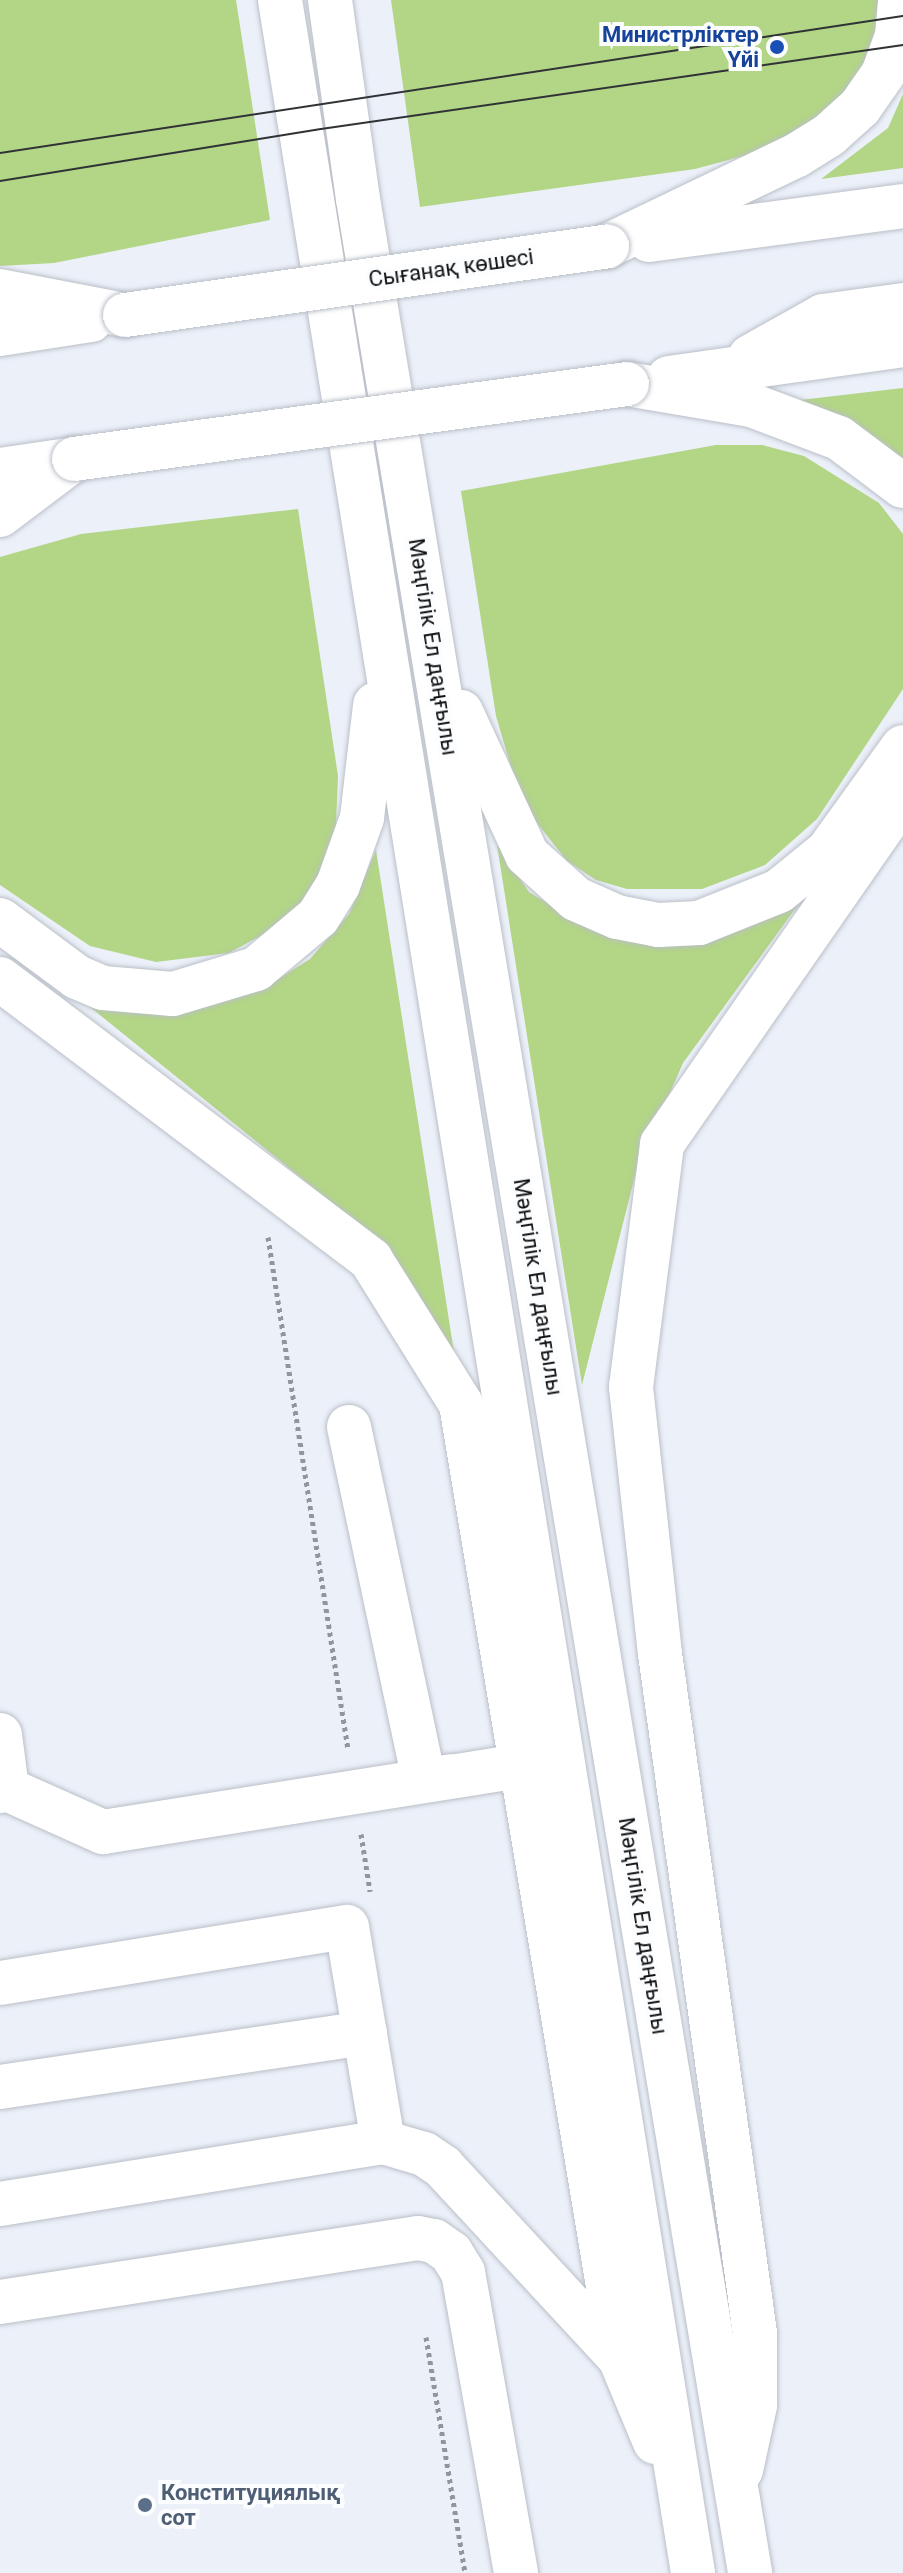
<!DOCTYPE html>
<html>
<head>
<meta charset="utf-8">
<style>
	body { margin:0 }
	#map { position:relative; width:903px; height:2573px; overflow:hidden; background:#ebf0f9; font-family:Roboto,sans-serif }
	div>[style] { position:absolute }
	.green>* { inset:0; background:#b3d586 }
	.path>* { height:5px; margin-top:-2.5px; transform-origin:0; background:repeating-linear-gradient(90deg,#92969c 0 4px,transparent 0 8px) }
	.roads { filter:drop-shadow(0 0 2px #babfc7) drop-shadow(0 0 2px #babfc7) }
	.minor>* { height:44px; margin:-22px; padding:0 22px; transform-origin:22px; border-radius:22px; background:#fff }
	.major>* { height:44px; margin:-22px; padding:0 22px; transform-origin:22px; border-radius:22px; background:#fff }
	.tram>* { height:2px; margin:-1px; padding:0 1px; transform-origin:1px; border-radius:1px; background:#303336 }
	.bridges { filter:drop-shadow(0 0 2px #babfc7) drop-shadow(0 0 2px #babfc7) }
	.major-bridge>* { height:44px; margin:-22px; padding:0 22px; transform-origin:22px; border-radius:22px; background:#fff }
	.dots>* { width:22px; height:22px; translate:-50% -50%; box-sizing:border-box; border:4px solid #fcfdff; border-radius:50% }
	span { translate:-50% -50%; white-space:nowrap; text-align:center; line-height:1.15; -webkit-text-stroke:8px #fcfdff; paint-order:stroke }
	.transit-label { font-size:22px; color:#164399; font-weight:700 }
	.right { translate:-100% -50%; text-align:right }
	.street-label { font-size:22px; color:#0f1113 }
	.service-label { font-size:22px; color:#4e5e75; font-weight:700 }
	.left { translate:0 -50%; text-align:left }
</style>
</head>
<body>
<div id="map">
	<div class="green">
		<div style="clip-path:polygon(0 0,236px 0,270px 220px,54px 263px,0 266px)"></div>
		<div style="clip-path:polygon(391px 0,880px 0,877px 36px,862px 80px,833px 113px,747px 155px,695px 169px,420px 207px)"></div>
		<div style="clip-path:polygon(903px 94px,903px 168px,821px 179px,888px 128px)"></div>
		<div style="clip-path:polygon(903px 388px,903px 460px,800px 400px)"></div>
		<div style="clip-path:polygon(716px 445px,762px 445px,804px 456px,879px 503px,903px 534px,903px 689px,817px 819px,765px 865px,702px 889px,627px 889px,596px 880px,567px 861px,522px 804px,496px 716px,461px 491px)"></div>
		<div style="clip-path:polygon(298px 509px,338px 776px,336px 825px,325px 862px,310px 893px,288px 921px,229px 953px,156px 962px,90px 946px,0 885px,0 557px,81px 534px)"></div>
		<div style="clip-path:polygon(497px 845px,529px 892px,585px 926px,806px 894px,683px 1063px,637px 1168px,582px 1385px)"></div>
		<div style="clip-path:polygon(376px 850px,455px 1359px,357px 1223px,69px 990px,262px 989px,310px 959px,349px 914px)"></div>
	</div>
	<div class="path">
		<div style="left:268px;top:1237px;width:518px;rotate:81.12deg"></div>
		<div style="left:361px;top:1834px;width:58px;rotate:81deg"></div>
		<div style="left:426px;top:2337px;width:239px;rotate:80.6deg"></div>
	</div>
	<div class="roads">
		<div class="minor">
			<div style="left:349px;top:1427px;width:361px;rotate:78deg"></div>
			<div style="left:424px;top:1780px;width:27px;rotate:-8deg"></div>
			<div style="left:0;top:1735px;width:54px;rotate:82.6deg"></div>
			<div style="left:7px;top:1789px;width:7px;rotate:164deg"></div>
			<div style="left:0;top:1786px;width:113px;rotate:24.1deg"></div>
			<div style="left:103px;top:1832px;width:422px;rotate:-9deg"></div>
			<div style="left:0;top:1983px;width:351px;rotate:-9.2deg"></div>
			<div style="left:347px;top:1927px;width:218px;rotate:80.5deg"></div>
			<div style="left:0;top:2087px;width:369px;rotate:-8.4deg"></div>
			<div style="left:0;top:2204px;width:388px;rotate:-9.2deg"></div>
			<div style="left:383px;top:2142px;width:43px;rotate:16.3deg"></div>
			<div style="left:424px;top:2154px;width:23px;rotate:34deg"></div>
			<div style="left:443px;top:2167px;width:260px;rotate:47.2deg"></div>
			<div style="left:0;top:2302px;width:423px;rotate:-8.7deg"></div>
			<div style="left:418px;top:2238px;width:16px;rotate:11deg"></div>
			<div style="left:434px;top:2241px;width:21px;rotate:35deg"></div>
			<div style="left:451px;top:2253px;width:22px;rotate:58deg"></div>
			<div style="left:463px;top:2272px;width:306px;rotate:80deg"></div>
		</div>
		<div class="major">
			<div style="left:280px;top:0;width:2606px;rotate:80.88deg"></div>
			<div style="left:330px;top:0;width:201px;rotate:82deg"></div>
			<div style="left:358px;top:199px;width:2406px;rotate:80.62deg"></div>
			<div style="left:649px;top:240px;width:256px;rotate:-7.6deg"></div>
			<div style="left:607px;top:246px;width:211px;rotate:-25.6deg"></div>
			<div style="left:797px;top:155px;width:38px;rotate:-32deg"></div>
			<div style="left:829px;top:135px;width:42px;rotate:-42.1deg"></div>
			<div style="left:860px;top:107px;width:40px;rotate:-55.1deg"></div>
			<div style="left:883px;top:74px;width:40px;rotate:-69.8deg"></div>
			<div style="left:897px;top:36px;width:36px;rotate:-85deg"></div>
			<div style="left:0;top:291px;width:127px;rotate:10.9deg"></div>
			<div style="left:0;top:334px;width:92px;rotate:-8.7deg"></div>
			<div style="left:750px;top:357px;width:84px;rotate:-29.3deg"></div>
			<div style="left:823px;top:316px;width:81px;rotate:-7.8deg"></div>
			<div style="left:669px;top:378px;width:236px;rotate:-8deg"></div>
			<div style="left:627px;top:384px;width:126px;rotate:9.6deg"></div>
			<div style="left:751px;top:405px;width:94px;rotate:20.6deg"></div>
			<div style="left:839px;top:438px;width:80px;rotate:36.9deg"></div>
			<div style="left:0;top:470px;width:69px;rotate:-8.4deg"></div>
			<div style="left:0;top:515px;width:93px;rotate:-37.1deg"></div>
			<div style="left:461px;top:712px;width:157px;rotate:65.2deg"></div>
			<div style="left:527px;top:855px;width:66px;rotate:41.9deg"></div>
			<div style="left:576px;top:899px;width:45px;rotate:23.7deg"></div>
			<div style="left:617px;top:917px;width:42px;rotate:11deg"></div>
			<div style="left:658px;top:925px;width:41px;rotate:-2.8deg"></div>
			<div style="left:699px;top:923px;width:86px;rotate:-21.8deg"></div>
			<div style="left:779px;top:891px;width:63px;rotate:-39.2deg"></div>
			<div style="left:828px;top:851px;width:128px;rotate:-54.2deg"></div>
			<div style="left:0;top:920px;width:96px;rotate:36.5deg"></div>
			<div style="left:77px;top:977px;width:28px;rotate:23deg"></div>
			<div style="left:103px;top:988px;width:70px;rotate:4.9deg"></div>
			<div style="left:173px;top:994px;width:87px;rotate:-16.8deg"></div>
			<div style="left:256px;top:969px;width:81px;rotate:-40deg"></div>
			<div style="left:318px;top:917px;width:38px;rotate:-58deg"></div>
			<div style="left:338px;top:885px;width:71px;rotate:-70.3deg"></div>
			<div style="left:362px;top:818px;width:114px;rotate:-83.4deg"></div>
			<div style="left:0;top:979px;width:465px;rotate:37.1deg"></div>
			<div style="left:371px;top:1260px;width:170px;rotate:58deg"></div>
			<div style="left:461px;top:1404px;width:967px;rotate:80.54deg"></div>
			<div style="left:620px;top:2358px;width:91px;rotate:67.4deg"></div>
			<div style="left:741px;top:2470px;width:66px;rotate:-77.8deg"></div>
			<div style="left:755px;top:2405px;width:72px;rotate:-90deg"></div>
			<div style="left:755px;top:2333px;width:686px;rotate:-97.96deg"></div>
			<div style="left:660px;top:1654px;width:269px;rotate:-96.2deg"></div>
			<div style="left:631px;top:1387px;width:245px;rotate:-82.7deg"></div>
			<div style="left:662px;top:1144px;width:422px;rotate:-55.2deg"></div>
		</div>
	</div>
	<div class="tram">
		<div style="left:0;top:153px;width:913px;rotate:-8.63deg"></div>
		<div style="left:0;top:181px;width:325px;rotate:-9.2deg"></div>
		<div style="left:321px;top:129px;width:588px;rotate:-8.21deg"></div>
	</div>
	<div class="bridges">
		<div class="major-bridge">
			<div style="left:125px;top:315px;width:487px;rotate:-8.1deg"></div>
			<div style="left:74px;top:459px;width:558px;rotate:-7.72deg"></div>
		</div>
	</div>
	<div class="dots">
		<div style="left:777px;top:47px;background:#1a4fb4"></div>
		<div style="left:145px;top:2505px;background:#5c6f8a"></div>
	</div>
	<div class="transit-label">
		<span class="right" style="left:759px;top:47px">Министрліктер<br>Үйі</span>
	</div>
	<div class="street-label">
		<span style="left:451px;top:268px;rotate:-8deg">Сығанақ көшесі</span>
		<span style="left:433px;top:647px;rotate:81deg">Мәңгілік Ел даңғылы</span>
		<span style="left:538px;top:1287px;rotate:81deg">Мәңгілік Ел даңғылы</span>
		<span style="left:643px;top:1926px;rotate:81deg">Мәңгілік Ел даңғылы</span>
	</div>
	<div class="service-label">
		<span class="left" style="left:161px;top:2505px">Конституциялық<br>сот</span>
	</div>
</div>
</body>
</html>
